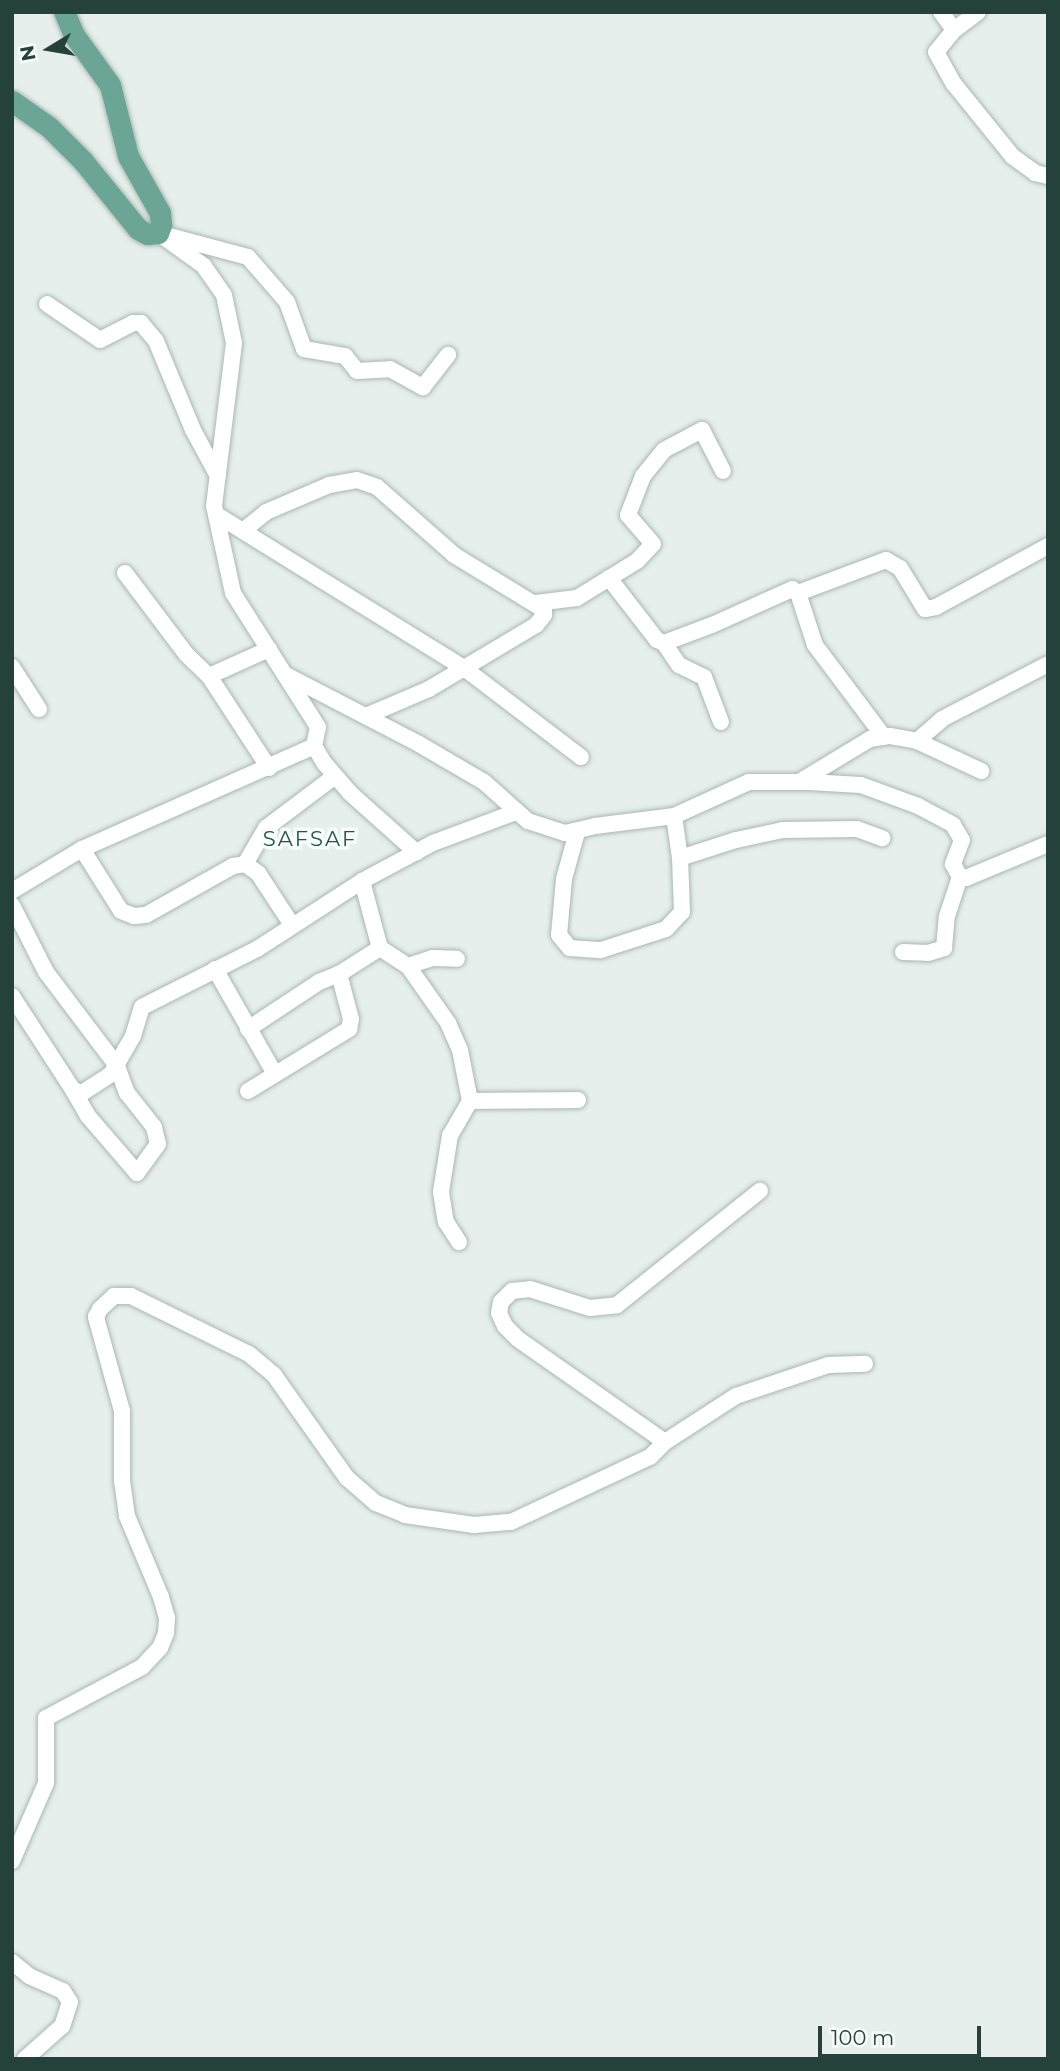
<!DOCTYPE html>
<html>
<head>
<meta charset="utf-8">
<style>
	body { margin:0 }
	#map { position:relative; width:1060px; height:2071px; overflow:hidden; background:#e6efeb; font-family:Montserrat,sans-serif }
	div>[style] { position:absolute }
	.roads { filter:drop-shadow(0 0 2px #a8b8b2) drop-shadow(0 0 2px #a8b8b2) }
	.minor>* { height:16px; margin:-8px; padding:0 8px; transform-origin:8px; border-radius:8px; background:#fff }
	.major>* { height:21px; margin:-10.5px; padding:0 10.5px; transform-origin:10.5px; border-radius:10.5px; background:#6aa596 }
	span { translate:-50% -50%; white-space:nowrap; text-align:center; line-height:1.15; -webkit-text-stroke:7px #f7fbf9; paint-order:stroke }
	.neighbourhood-label { font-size:21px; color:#1f5548; letter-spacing:2px }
	.frame { position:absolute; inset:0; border:14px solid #24423a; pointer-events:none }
	.north { position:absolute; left:14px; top:14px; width:70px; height:70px; -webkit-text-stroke:5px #f7fbf9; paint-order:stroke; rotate:259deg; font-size:19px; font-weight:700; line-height:28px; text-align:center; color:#24423a }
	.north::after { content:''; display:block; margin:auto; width:24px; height:32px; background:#24423a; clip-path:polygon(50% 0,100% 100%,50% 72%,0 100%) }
	.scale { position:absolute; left:818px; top:2026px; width:163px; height:32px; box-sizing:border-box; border:4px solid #24423a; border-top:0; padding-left:9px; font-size:21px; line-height:24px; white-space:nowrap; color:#24423a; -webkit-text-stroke:5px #f7fbf9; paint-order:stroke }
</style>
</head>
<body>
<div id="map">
	<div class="roads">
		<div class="minor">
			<div style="left:941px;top:12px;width:22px;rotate:54deg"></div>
			<div style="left:978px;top:12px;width:30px;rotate:143deg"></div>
			<div style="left:954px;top:30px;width:28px;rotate:129deg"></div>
			<div style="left:936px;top:52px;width:37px;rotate:61deg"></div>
			<div style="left:954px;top:84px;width:92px;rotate:51.1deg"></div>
			<div style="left:1012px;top:156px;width:29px;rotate:36deg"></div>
			<div style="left:1035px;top:173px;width:13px;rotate:13deg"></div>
			<div style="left:47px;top:304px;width:64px;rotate:34.2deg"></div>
			<div style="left:100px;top:340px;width:37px;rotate:-27deg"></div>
			<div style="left:133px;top:323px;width:8px"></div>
			<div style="left:141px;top:323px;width:23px;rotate:50deg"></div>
			<div style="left:156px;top:341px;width:96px;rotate:67.4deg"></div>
			<div style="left:193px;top:430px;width:52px;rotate:61.5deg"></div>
			<div style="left:217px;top:515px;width:291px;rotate:31.8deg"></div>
			<div style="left:464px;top:668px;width:147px;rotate:37.3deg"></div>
			<div style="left:244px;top:530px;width:28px;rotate:-39deg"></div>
			<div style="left:266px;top:512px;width:69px;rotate:-23.2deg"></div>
			<div style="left:329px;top:485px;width:28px;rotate:-10deg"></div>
			<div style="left:357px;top:480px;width:21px;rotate:19deg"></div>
			<div style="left:377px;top:487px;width:103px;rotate:41.4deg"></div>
			<div style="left:454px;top:555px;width:105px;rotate:31.4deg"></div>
			<div style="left:544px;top:610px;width:5px;rotate:90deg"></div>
			<div style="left:544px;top:615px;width:13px;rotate:129deg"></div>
			<div style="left:536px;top:625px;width:125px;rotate:149.1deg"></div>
			<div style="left:429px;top:689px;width:69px;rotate:156.8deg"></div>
			<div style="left:125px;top:573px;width:101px;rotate:53deg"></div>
			<div style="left:186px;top:654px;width:32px;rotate:44deg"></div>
			<div style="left:609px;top:578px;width:78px;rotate:52.3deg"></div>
			<div style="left:657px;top:640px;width:8px;rotate:23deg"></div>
			<div style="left:664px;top:643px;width:27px;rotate:56deg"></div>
			<div style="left:679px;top:665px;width:28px;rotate:26deg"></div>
			<div style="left:704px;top:677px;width:48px;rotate:69.3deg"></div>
			<div style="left:798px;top:593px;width:55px;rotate:71.9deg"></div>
			<div style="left:815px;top:645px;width:115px;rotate:53.1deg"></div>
			<div style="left:536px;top:603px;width:41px;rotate:-7deg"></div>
			<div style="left:577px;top:598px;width:70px;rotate:-31.7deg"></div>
			<div style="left:637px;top:561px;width:23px;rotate:-47deg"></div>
			<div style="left:653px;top:544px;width:38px;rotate:-131deg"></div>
			<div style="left:628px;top:515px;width:42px;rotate:-69deg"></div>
			<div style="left:643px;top:476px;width:33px;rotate:-51deg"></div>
			<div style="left:664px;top:450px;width:43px;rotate:-27.8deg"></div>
			<div style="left:702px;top:430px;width:46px;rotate:62.9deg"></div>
			<div style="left:664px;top:643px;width:51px;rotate:-20.6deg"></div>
			<div style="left:712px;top:625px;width:88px;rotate:-24.2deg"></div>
			<div style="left:792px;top:589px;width:7px;rotate:34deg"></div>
			<div style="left:798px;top:593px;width:94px;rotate:-20.6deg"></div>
			<div style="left:886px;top:560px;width:16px;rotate:30deg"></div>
			<div style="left:900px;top:568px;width:48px;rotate:58.6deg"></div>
			<div style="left:925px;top:609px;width:11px;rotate:-10deg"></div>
			<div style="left:936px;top:607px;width:128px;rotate:-28.6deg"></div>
			<div style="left:12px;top:667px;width:50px;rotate:57.3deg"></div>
			<div style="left:288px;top:676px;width:148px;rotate:27.4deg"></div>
			<div style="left:419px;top:744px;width:75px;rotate:30.3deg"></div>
			<div style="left:484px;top:782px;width:59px;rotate:41.6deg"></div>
			<div style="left:528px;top:821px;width:39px;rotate:18deg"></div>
			<div style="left:565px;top:833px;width:31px;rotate:-13deg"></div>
			<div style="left:595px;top:826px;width:80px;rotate:-7.2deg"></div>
			<div style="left:674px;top:816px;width:82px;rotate:-24.4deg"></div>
			<div style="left:749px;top:782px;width:60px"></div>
			<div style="left:809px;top:782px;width:52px;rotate:3.3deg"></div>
			<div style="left:861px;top:785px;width:61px;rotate:20.2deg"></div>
			<div style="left:918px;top:806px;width:40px;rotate:28deg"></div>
			<div style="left:953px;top:825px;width:17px;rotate:59deg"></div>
			<div style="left:962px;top:840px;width:26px;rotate:111deg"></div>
			<div style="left:953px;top:864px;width:15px;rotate:62deg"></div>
			<div style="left:960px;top:877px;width:6px;rotate:9deg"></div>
			<div style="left:966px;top:878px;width:89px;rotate:-22.5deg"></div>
			<div style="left:917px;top:741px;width:33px;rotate:-41deg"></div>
			<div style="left:942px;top:719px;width:119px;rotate:-27.4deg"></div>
			<div style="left:314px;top:746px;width:21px;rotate:59deg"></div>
			<div style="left:325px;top:764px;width:38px;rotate:49deg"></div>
			<div style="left:350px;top:793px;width:89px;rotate:41.8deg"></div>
			<div style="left:269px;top:768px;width:110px;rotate:-123.1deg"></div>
			<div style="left:209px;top:676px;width:66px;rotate:-24.2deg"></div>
			<div style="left:799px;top:782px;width:83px;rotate:-31.2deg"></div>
			<div style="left:870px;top:739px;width:20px;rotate:-9deg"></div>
			<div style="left:890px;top:736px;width:27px;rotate:10deg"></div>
			<div style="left:917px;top:741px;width:71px;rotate:25.1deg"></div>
			<div style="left:674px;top:816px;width:42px;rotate:81.9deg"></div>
			<div style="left:577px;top:832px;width:49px;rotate:105.5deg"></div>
			<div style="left:564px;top:879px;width:56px;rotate:95.1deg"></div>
			<div style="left:559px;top:935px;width:17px;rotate:50deg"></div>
			<div style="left:570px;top:948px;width:31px;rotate:4deg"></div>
			<div style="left:601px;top:950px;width:68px;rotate:-17.9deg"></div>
			<div style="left:666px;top:929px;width:23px;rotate:-47deg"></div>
			<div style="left:682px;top:912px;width:54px;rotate:-92.1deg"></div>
			<div style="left:680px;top:858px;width:59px;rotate:-17.8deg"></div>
			<div style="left:736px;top:840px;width:48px;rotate:-12deg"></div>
			<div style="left:783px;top:830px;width:74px;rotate:-0.8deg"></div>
			<div style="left:857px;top:829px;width:27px;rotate:20deg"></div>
			<div style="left:82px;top:849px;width:73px;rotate:57.8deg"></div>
			<div style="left:121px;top:911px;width:14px;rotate:21deg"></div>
			<div style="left:134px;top:916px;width:12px;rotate:-5deg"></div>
			<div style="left:146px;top:915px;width:100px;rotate:-29.4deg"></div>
			<div style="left:233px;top:866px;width:12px;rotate:-9deg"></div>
			<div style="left:245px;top:864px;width:16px;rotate:35deg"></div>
			<div style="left:258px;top:873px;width:62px;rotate:56.8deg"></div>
			<div style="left:245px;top:864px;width:42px;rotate:-59.7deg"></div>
			<div style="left:266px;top:828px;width:86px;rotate:-37deg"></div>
			<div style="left:362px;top:881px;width:69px;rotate:75deg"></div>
			<div style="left:380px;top:948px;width:33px;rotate:33deg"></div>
			<div style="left:408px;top:966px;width:70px;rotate:54.9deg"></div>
			<div style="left:448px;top:1023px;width:30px;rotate:66deg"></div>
			<div style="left:460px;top:1050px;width:52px;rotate:78.9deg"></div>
			<div style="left:470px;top:1101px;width:39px;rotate:120deg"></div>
			<div style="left:450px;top:1135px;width:58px;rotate:99deg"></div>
			<div style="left:441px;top:1192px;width:30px;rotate:81deg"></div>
			<div style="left:446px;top:1222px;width:24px;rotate:57deg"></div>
			<div style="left:12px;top:891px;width:82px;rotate:-31deg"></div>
			<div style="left:82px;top:849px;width:254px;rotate:-23.9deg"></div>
			<div style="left:314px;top:746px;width:19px;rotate:-78deg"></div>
			<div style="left:318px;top:727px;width:159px;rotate:-122.4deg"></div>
			<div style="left:233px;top:593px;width:89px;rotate:-102.3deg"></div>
			<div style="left:214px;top:506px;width:164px;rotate:-83deg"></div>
			<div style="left:234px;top:343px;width:49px;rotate:-101.8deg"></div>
			<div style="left:224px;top:295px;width:35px;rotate:-125deg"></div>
			<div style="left:204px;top:266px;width:57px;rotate:-144.3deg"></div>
			<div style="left:158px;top:233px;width:93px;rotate:14.9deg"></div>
			<div style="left:248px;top:257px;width:60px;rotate:49.1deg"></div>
			<div style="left:287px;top:302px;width:50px;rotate:70.1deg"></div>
			<div style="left:304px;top:349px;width:42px;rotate:9.7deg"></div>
			<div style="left:345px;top:356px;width:19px;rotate:51deg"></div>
			<div style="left:357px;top:371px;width:33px;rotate:-3deg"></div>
			<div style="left:390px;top:369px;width:38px;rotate:29deg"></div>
			<div style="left:423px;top:387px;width:41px;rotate:-52deg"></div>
			<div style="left:12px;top:905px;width:75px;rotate:63.1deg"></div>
			<div style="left:46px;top:972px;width:118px;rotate:52.9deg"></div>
			<div style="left:117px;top:1066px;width:29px;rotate:70deg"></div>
			<div style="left:127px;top:1093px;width:43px;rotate:51.5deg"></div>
			<div style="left:154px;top:1127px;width:17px;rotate:77deg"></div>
			<div style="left:158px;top:1144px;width:36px;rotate:126deg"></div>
			<div style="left:137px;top:1173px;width:75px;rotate:-130.7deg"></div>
			<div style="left:88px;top:1116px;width:30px;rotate:-120deg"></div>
			<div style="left:903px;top:952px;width:25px;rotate:2deg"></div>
			<div style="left:928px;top:953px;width:17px;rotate:-17deg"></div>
			<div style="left:944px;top:948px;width:32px;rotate:-85deg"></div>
			<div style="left:947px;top:916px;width:41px;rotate:-71.6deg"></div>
			<div style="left:408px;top:966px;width:26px;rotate:-18deg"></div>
			<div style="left:433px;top:958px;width:24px;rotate:2deg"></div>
			<div style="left:215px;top:969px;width:121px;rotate:60.3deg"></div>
			<div style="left:12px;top:996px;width:112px;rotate:57deg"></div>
			<div style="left:73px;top:1090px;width:9px;rotate:18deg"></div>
			<div style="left:82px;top:1093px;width:35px;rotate:-33deg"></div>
			<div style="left:111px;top:1074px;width:44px;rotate:-59.9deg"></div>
			<div style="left:133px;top:1036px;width:30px;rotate:-73deg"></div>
			<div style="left:142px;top:1007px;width:129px;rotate:-26.8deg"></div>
			<div style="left:257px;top:949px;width:125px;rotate:-32.9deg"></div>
			<div style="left:362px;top:881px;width:81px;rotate:-28.2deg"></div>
			<div style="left:433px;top:843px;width:89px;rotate:-20.5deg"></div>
			<div style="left:248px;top:1029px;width:85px;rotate:-33.5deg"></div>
			<div style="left:319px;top:982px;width:22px;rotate:-22deg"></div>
			<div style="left:339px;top:974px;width:49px;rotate:-32.4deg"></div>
			<div style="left:248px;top:1091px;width:119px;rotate:-31.5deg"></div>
			<div style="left:349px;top:1029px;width:10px;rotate:-79deg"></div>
			<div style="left:351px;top:1019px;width:47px;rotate:-104.9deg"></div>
			<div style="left:470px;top:1101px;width:108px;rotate:-0.5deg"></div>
			<div style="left:665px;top:1442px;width:85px;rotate:-32.9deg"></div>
			<div style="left:736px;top:1396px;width:97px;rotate:-18.6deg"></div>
			<div style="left:828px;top:1365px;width:37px;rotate:-2deg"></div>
			<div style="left:12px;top:1861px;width:85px;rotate:-66.4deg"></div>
			<div style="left:46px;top:1783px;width:65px;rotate:-90deg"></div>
			<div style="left:46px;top:1718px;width:109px;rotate:-28deg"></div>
			<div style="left:142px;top:1667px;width:26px;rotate:-47deg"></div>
			<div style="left:160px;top:1648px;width:16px;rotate:-68deg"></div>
			<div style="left:166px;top:1633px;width:15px;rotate:-86deg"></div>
			<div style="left:167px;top:1618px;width:22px;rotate:-106deg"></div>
			<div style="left:161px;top:1597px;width:88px;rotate:-112.8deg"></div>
			<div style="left:127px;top:1516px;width:34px;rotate:-98deg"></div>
			<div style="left:122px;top:1482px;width:71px;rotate:-90deg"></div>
			<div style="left:122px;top:1411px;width:98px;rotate:-105.5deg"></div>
			<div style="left:96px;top:1317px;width:9px;rotate:-63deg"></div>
			<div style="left:100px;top:1309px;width:19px;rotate:-43deg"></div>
			<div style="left:114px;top:1296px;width:17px"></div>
			<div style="left:131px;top:1296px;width:131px;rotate:26.2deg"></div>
			<div style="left:249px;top:1354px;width:33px;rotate:40deg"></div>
			<div style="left:274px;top:1375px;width:126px;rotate:54.7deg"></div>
			<div style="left:347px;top:1478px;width:38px;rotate:41deg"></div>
			<div style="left:376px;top:1503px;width:31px;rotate:22deg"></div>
			<div style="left:405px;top:1515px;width:70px;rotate:8.2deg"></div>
			<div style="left:474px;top:1525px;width:37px;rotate:-5deg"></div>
			<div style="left:511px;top:1522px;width:153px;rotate:-25.1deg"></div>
			<div style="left:650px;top:1457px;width:21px;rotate:-45deg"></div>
			<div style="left:665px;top:1442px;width:179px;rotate:-145deg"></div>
			<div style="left:518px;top:1339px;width:18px;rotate:-135deg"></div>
			<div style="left:505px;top:1326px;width:14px;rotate:-115deg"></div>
			<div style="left:499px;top:1313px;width:11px;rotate:-80deg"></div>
			<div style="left:501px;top:1302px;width:16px;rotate:-45deg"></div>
			<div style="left:512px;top:1291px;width:18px;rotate:-6deg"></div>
			<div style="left:530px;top:1289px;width:63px;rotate:17.6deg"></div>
			<div style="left:590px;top:1308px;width:27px;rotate:-6deg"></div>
			<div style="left:617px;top:1305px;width:183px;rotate:-38.6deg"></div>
			<div style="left:12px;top:1962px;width:22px;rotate:39deg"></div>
			<div style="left:29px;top:1976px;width:37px;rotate:24deg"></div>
			<div style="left:63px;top:1991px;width:13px;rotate:58deg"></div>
			<div style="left:70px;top:2002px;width:25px;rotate:108deg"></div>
			<div style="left:62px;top:2026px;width:50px;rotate:138.3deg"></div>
		</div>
		<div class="major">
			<div style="left:12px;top:101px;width:45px;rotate:35.1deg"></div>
			<div style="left:49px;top:127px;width:48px;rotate:45deg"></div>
			<div style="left:83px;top:161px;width:87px;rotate:51deg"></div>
			<div style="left:138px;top:229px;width:10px;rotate:29deg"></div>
			<div style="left:147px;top:234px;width:11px;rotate:-5deg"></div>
			<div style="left:158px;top:233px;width:9px;rotate:-69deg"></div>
			<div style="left:161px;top:225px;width:12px;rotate:-95deg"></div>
			<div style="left:160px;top:213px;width:65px;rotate:-119.3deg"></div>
			<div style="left:128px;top:156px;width:73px;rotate:-104.2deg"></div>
			<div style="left:110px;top:85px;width:62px;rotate:-125.8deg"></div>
			<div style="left:74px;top:35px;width:25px;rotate:-113deg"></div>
		</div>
	</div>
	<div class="neighbourhood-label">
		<span style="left:310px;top:839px">SAFSAF</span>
	</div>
	<div class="frame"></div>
	<div class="north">N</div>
	<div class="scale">100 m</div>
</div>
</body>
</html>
